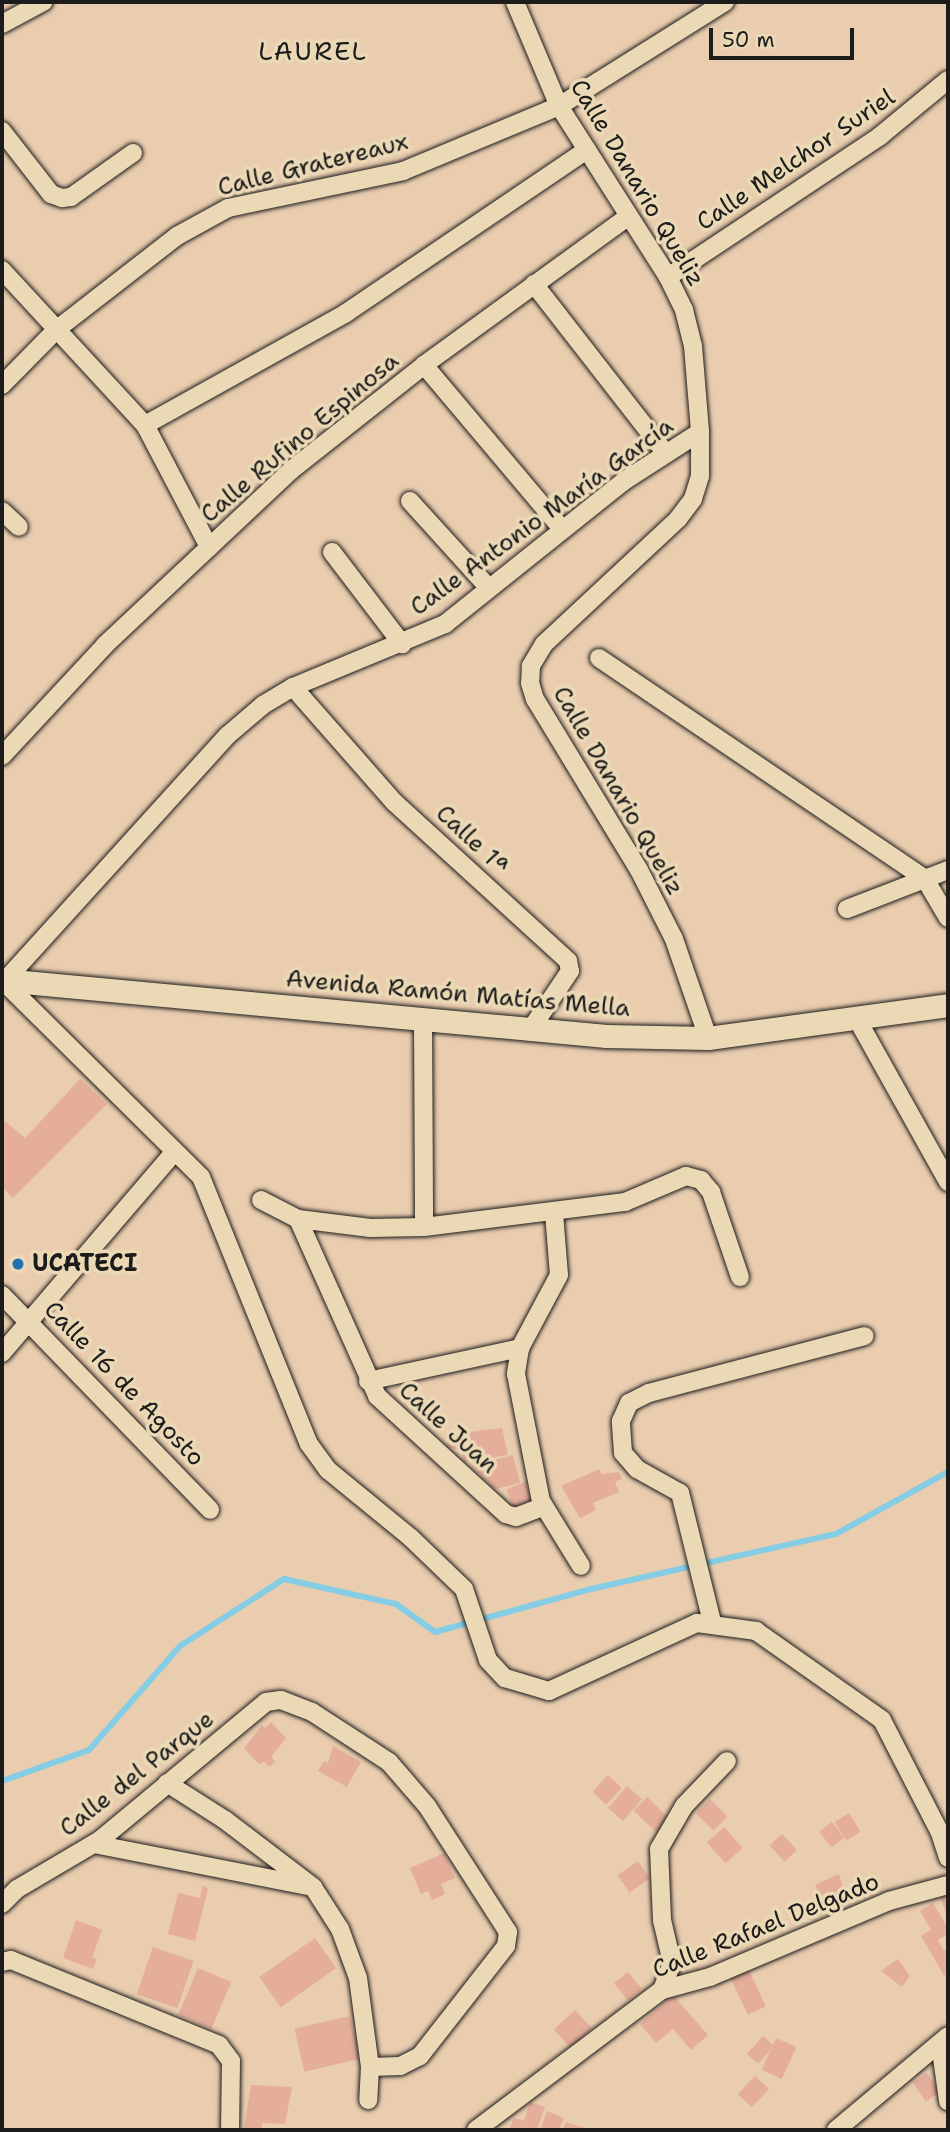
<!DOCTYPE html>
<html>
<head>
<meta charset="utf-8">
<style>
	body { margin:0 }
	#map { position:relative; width:950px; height:2132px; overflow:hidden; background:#eacdaf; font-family:"Shantell Sans",sans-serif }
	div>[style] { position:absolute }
	.stream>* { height:6px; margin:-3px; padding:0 3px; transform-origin:3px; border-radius:3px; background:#84cde5 }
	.building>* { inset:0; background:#e4ae9b; transform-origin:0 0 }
	.roads { filter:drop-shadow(0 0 2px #1c1c1c) drop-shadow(0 0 2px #1c1c1c) }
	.minor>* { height:18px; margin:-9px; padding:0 9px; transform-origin:9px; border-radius:9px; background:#ebd9b6 }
	.tertiary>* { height:23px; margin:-11.5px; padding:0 11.5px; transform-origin:11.5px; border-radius:11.5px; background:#ebd9b6 }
	.dots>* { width:19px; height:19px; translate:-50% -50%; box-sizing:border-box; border:4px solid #ebd9b6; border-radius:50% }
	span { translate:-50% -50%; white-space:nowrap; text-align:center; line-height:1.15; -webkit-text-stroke:7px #ebd9b6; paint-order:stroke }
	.street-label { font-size:24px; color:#1c1c1c }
	.poi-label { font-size:24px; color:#1c1c1c; font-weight:700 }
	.left { translate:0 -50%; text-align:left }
	.neighbourhood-label { font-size:26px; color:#1c1c1c; letter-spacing:2px }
	.frame { position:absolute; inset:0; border:4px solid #1c1c1c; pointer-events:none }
	.scale { position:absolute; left:709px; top:28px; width:145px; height:32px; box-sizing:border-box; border:4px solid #1c1c1c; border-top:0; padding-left:9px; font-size:21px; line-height:24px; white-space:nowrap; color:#1c1c1c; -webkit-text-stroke:5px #ebd9b6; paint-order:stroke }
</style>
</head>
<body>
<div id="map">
	<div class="stream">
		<div style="left:2px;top:1781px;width:92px;rotate:-19.6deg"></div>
		<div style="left:89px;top:1750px;width:138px;rotate:-48.8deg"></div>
		<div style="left:180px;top:1646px;width:124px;rotate:-32.8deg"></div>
		<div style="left:284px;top:1579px;width:115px;rotate:12.6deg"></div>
		<div style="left:396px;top:1604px;width:48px;rotate:35.7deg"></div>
		<div style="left:435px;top:1632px;width:162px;rotate:-15.4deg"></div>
		<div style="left:591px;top:1589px;width:251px;rotate:-12.7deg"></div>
		<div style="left:836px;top:1534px;width:128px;rotate:-29deg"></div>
	</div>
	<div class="building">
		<div style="clip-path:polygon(80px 1079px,107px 1104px,13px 1198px,2px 1187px,2px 1124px,5px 1121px,25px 1138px)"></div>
		<div style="clip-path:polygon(502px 1428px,508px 1455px,464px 1462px,461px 1450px,447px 1447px,447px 1440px,469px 1436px,469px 1432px)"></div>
		<div style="clip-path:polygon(513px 1455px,520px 1483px,495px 1489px,472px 1466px)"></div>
		<div style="clip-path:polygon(599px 1469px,602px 1474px,619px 1472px,622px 1479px,615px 1482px,619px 1492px,593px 1503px,596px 1510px,580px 1518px,561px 1486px)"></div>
		<div style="left:525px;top:1482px;width:19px;height:20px;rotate:69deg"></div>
		<div style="clip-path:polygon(271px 1722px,286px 1738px,271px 1757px,275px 1761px,270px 1767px,265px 1762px,259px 1764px,244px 1748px,262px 1725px,265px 1728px)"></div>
		<div style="clip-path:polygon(333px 1746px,361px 1762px,347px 1787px,318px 1771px,324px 1761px,328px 1763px)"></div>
		<div style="left:608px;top:1775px;width:19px;height:23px;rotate:43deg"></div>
		<div style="left:627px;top:1786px;width:20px;height:29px;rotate:41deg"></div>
		<div style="left:647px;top:1797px;width:33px;height:19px;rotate:44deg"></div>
		<div style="left:710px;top:1799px;width:25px;height:20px;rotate:45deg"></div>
		<div style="left:849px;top:1813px;width:22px;height:17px;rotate:58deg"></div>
		<div style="left:832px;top:1822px;width:20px;height:16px;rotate:53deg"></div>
		<div style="left:724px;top:1827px;width:28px;height:23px;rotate:48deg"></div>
		<div style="left:782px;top:1834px;width:22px;height:17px;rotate:47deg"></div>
		<div style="clip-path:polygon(444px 1853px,455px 1878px,441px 1884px,445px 1894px,432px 1900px,428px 1891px,421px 1894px,410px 1868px)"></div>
		<div style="left:638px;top:1861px;width:21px;height:25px;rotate:55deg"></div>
		<div style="clip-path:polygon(839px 1874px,848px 1902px,828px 1912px,815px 1885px)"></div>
		<div style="clip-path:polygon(203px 1885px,208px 1889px,195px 1941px,168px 1934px,178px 1893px,200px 1898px)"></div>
		<div style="clip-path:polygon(948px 1890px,948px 1918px,939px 1894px)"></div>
		<div style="clip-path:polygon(933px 1903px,948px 1928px,948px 1934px,938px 1940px,944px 1951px,948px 1949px,945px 1977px,921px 1936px,931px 1930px,920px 1911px)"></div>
		<div style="clip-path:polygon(76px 1920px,102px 1930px,92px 1958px,97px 1959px,93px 1969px,63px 1958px)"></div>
		<div style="left:315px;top:1938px;width:37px;height:68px;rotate:55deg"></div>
		<div style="left:153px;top:1947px;width:43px;height:50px;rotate:19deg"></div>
		<div style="clip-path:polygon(898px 1959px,910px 1976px,902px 1987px,881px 1971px)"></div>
		<div style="left:198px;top:1968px;width:36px;height:51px;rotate:23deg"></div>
		<div style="left:749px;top:1970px;width:40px;height:20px;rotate:65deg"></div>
		<div style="left:628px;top:1972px;width:22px;height:18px;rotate:51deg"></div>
		<div style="clip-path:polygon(673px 1995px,708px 2035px,691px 2050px,673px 2029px,656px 2043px,640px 2024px)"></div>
		<div style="left:575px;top:2010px;width:25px;height:29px;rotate:47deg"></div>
		<div style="left:350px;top:2016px;width:44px;height:57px;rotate:77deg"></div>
		<div style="left:763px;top:2036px;width:15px;height:24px;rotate:42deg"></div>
		<div style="left:776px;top:2038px;width:22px;height:35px;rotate:24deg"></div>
		<div style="left:927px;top:2073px;width:23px;height:17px;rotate:56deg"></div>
		<div style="left:755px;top:2076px;width:19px;height:25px;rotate:43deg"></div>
		<div style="clip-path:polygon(251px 2085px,292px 2087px,285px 2124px,262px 2123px,262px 2129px,244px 2128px)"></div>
		<div style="clip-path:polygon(530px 2102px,545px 2107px,537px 2130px,509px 2130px,514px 2118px,524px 2121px)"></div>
		<div style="clip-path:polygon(547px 2111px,564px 2118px,559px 2130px,540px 2130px)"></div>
		<div style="clip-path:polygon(566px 2122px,585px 2128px,584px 2130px,563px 2130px)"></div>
	</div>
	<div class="roads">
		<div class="minor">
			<div style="left:515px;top:2px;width:113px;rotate:67.1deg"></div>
			<div style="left:559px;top:106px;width:203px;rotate:57.5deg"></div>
			<div style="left:668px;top:277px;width:37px;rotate:64deg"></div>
			<div style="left:684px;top:310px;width:37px;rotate:76deg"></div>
			<div style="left:693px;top:346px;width:86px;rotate:85.3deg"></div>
			<div style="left:700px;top:432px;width:44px;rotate:90deg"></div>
			<div style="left:700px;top:476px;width:24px;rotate:107deg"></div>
			<div style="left:693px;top:499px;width:25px;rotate:127deg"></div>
			<div style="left:678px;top:519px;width:183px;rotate:137deg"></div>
			<div style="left:544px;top:644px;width:26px;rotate:121deg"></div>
			<div style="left:531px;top:666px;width:17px;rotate:93deg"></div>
			<div style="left:530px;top:683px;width:17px;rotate:73deg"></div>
			<div style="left:535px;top:699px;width:200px;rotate:58.7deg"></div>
			<div style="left:639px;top:870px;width:77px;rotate:63.1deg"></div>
			<div style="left:674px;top:939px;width:105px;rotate:71deg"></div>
			<div style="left:2px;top:24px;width:47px;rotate:-28.2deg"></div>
			<div style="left:2px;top:131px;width:80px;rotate:52.1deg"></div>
			<div style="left:51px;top:194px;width:12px;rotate:20deg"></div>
			<div style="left:62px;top:198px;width:9px;rotate:-6deg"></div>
			<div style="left:71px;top:197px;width:76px;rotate:-35.4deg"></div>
			<div style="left:2px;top:270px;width:211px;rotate:47.3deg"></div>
			<div style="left:145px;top:425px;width:138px;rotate:62.3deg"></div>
			<div style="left:668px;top:277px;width:255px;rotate:-33.6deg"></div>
			<div style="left:880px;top:136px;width:88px;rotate:-39.5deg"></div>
			<div style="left:534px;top:284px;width:213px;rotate:52.1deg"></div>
			<div style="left:424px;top:365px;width:214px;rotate:49.9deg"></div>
			<div style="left:2px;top:385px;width:77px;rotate:-45.5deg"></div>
			<div style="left:56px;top:330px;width:153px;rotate:-37.8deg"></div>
			<div style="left:177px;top:236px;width:58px;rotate:-28.8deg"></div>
			<div style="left:228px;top:208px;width:179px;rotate:-11.9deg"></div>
			<div style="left:403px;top:171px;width:169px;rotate:-22.6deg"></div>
			<div style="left:559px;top:106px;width:196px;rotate:-32.1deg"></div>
			<div style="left:145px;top:425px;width:230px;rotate:-29.1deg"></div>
			<div style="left:346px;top:313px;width:291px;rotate:-34.1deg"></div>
			<div style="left:410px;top:501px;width:118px;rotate:47.8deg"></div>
			<div style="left:2px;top:511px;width:23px;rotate:43deg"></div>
			<div style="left:332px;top:552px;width:116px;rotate:52.7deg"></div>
			<div style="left:599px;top:658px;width:394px;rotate:34.1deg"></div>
			<div style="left:925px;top:879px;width:45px;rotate:59.5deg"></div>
			<div style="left:293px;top:687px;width:153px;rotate:48.7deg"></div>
			<div style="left:394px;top:802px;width:236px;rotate:42.4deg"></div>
			<div style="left:568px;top:961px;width:10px;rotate:79deg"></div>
			<div style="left:570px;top:971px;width:73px;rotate:123.9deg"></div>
			<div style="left:2px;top:756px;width:151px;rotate:-47.1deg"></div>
			<div style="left:105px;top:645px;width:254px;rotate:-43.2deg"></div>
			<div style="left:290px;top:471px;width:171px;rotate:-38.3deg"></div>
			<div style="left:424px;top:365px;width:252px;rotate:-36deg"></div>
			<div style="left:847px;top:909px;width:108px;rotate:-21.1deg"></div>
			<div style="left:4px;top:982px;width:277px;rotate:44.7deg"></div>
			<div style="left:201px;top:1177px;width:288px;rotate:68deg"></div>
			<div style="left:309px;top:1444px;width:32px;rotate:54deg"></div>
			<div style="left:328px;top:1470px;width:106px;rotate:39.3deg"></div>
			<div style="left:410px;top:1537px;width:75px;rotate:43.9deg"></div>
			<div style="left:464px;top:1589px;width:75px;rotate:71.3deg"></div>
			<div style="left:488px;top:1660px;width:25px;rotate:47deg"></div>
			<div style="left:505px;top:1678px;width:46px;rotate:16.5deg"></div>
			<div style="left:549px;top:1691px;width:163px;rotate:-24.7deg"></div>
			<div style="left:697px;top:1623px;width:60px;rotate:7.7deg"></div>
			<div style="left:756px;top:1631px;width:154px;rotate:35.2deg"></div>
			<div style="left:882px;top:1720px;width:127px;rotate:62.8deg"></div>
			<div style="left:940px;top:1833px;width:26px;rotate:72deg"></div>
			<div style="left:2px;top:984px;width:336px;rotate:-47.8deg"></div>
			<div style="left:228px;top:735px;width:46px;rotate:-40.6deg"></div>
			<div style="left:263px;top:705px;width:35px;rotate:-31deg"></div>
			<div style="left:293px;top:687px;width:165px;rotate:-22.5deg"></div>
			<div style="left:445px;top:624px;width:229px;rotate:-38.6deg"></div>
			<div style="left:624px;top:481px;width:90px;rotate:-32.8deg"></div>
			<div style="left:423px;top:1018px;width:209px;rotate:89.7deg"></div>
			<div style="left:857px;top:1019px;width:187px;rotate:60.8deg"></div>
			<div style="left:261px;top:1200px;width:42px;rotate:27.2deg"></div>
			<div style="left:298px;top:1219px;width:73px;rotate:7.1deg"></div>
			<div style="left:370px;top:1228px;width:54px;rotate:-1.1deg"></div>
			<div style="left:424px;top:1227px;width:203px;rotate:-7.1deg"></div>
			<div style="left:625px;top:1202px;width:66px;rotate:-23.1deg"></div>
			<div style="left:686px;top:1176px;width:16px;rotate:15deg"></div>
			<div style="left:701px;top:1180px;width:16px;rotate:50deg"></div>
			<div style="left:711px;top:1192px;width:90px;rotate:71.2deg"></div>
			<div style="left:554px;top:1213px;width:62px;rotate:85.4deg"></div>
			<div style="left:559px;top:1275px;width:83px;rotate:118.1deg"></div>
			<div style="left:520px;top:1348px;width:26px;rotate:99deg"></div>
			<div style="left:516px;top:1374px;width:129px;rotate:78.9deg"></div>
			<div style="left:541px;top:1501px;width:76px;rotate:58.4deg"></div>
			<div style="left:298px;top:1219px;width:194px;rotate:65.9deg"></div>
			<div style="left:377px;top:1396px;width:175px;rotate:42.5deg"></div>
			<div style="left:506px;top:1514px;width:10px;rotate:17deg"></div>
			<div style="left:516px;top:1517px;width:30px;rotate:-21deg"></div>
			<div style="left:2px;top:1295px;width:299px;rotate:45.9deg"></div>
			<div style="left:2px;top:1353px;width:265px;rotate:-49.4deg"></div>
			<div style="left:368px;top:1381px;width:156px;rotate:-12.2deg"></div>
			<div style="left:712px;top:1622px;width:133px;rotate:-103.9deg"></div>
			<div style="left:680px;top:1493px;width:49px;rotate:-150.8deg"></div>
			<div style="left:637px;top:1469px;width:21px;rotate:-131deg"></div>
			<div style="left:623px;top:1453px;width:32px;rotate:-94deg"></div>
			<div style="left:621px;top:1421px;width:20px;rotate:-66deg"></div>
			<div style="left:629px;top:1403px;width:22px;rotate:-27deg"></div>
			<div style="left:649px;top:1393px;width:223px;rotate:-14.8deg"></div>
			<div style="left:167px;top:1783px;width:69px;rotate:32.5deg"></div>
			<div style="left:225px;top:1820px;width:111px;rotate:37.3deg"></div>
			<div style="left:313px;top:1887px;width:50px;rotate:57.3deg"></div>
			<div style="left:340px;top:1929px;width:52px;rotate:69.8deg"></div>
			<div style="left:358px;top:1978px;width:90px;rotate:82.3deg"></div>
			<div style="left:370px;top:2067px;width:33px;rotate:93deg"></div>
			<div style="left:94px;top:1844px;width:219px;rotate:11.1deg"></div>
			<div style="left:2px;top:1904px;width:21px;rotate:-45deg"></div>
			<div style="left:17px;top:1889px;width:96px;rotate:-30.6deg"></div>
			<div style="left:100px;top:1840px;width:216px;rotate:-39.7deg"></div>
			<div style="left:266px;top:1702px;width:15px;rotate:-8deg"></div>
			<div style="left:281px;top:1700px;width:33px;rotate:21deg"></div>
			<div style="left:312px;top:1712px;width:92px;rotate:33deg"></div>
			<div style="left:389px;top:1762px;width:58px;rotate:49.2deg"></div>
			<div style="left:427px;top:1806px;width:150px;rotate:57.3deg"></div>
			<div style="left:508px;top:1932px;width:14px;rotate:98deg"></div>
			<div style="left:506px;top:1946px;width:140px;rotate:128deg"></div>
			<div style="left:420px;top:2056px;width:22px;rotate:153deg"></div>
			<div style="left:400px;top:2066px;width:30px;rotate:178deg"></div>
			<div style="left:2px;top:1962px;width:9px;rotate:-13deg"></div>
			<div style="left:11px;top:1960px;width:225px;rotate:22.2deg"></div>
			<div style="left:219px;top:2045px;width:20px;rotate:53deg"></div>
			<div style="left:231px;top:2061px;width:69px;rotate:90.8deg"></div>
			<div style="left:662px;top:1990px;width:29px;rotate:-70deg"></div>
			<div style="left:672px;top:1963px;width:44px;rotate:-103.1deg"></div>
			<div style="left:662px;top:1920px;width:71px;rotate:-92.4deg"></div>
			<div style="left:659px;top:1849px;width:50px;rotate:-59.8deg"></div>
			<div style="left:684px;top:1806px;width:62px;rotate:-46.3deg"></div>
			<div style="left:940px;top:2043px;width:59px;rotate:82.1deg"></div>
			<div style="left:476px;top:2130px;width:233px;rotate:-37deg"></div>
			<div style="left:662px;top:1990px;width:50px;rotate:-15.2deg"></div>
			<div style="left:710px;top:1977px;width:194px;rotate:-23deg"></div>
			<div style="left:889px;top:1901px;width:61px;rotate:-15.2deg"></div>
			<div style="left:836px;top:2130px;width:146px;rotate:-40deg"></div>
		</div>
		<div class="tertiary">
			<div style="left:2px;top:980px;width:607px;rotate:5.3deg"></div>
			<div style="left:606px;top:1036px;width:102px;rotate:1.1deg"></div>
			<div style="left:708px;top:1038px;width:242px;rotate:-7.8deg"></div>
		</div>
	</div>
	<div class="dots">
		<div style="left:18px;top:1264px;background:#1f6fb2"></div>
	</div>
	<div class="street-label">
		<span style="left:796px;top:160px;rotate:-34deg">Calle Melchor Suriel</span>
		<span style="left:313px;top:165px;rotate:-14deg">Calle Gratereaux</span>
		<span style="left:637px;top:183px;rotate:59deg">Calle Danario Queliz</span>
		<span style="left:300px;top:438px;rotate:-40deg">Calle Rufino Espinosa</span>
		<span style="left:542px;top:517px;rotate:-36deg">Calle Antonio María García</span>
		<span style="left:618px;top:791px;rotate:60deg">Calle Danario Queliz</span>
		<span style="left:472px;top:840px;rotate:43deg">Calle 1ª</span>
		<span style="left:458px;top:994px;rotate:5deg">Avenida Ramón Matías Mella</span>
		<span style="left:124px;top:1384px;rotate:46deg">Calle 16 de Agosto</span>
		<span style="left:448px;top:1428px;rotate:42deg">Calle Juan</span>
		<span style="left:137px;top:1774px;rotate:-38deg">Calle del Parque</span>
		<span style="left:766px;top:1926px;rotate:-22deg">Calle Rafael Delgado</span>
	</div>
	<div class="poi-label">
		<span class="left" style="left:32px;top:1264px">UCATECI</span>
	</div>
	<div class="neighbourhood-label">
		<span style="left:313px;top:51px">LAUREL</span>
	</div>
	<div class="frame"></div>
	<div class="scale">50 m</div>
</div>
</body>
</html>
